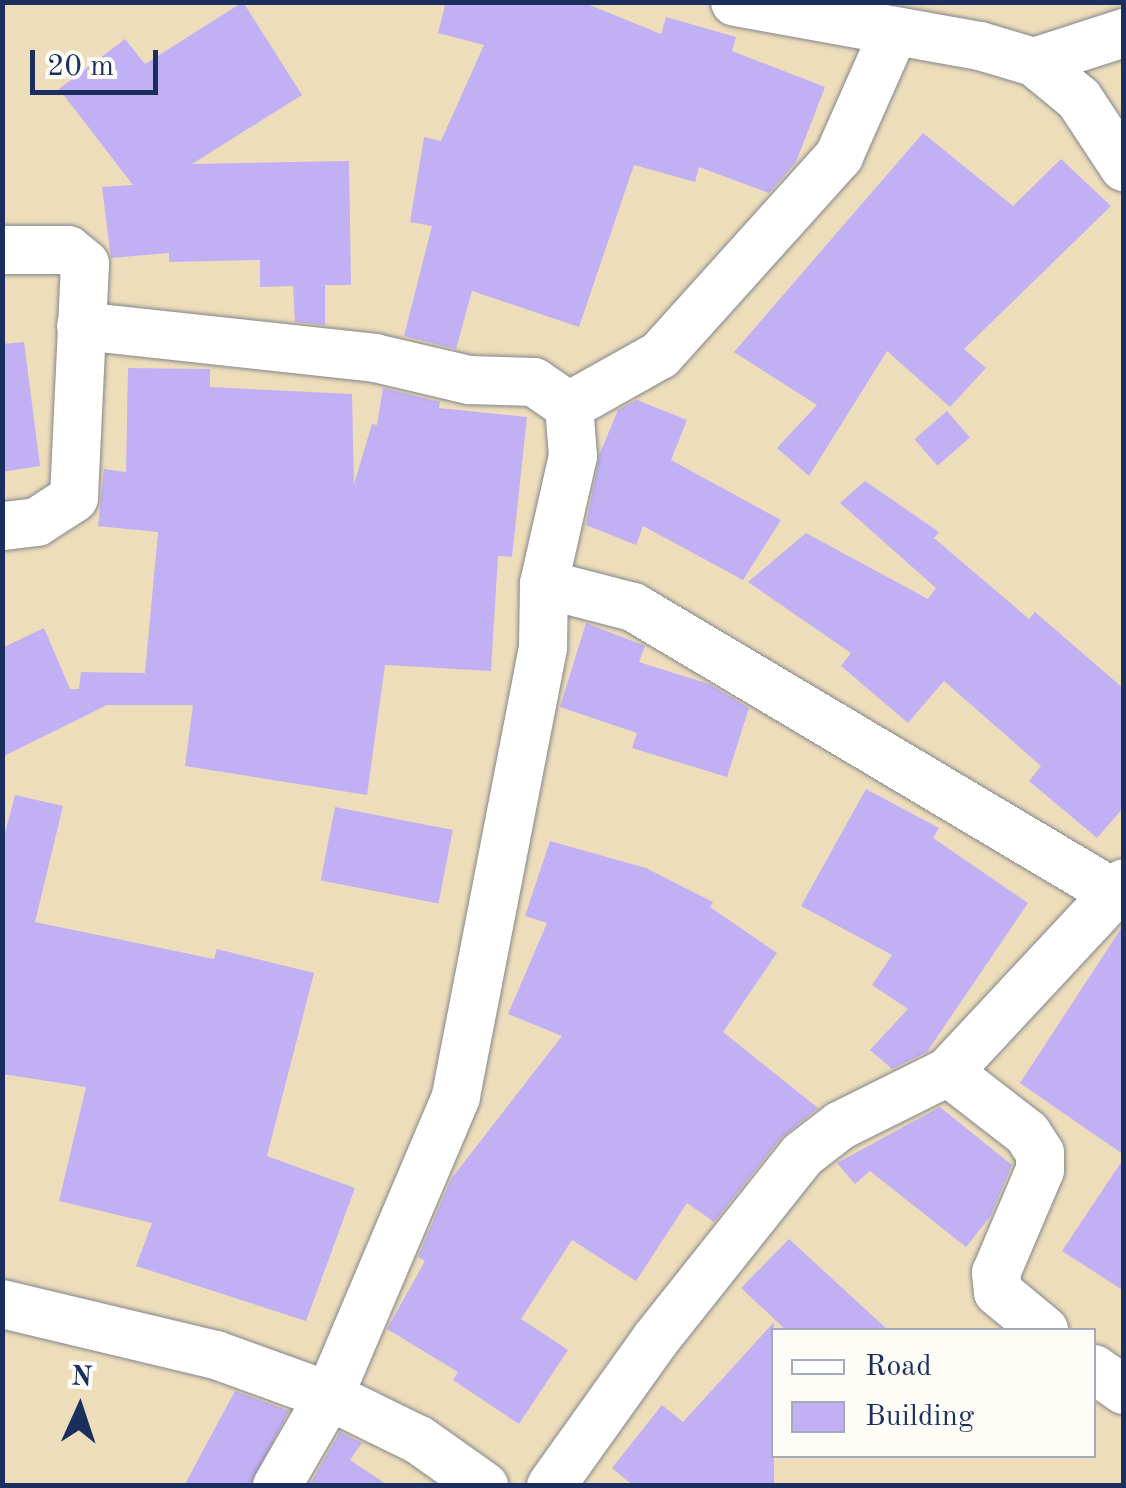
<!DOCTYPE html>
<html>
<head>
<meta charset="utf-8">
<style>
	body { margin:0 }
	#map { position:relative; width:1126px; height:1488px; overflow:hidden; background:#edddba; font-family:"Old Standard TT",serif }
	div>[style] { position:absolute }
	.building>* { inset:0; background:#c2b0f4; transform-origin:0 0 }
	.roads { filter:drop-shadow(0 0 2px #84868c) drop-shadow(0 0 2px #84868c) }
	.minor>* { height:48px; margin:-24px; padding:0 24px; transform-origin:24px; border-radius:24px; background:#fff }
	span { translate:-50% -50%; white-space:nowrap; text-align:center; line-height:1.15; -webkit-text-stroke:8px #fdfcf7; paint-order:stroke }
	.frame { position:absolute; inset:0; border:5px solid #1b2f5e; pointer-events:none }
	.legend { position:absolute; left:771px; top:1328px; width:325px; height:130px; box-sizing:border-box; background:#fdfcf7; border:2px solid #a3aaba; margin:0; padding:12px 18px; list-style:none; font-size:30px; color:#1b2f5e }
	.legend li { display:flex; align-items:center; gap:20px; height:50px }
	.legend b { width:50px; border:2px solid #a3aaba }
	.north { position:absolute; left:30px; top:1358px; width:100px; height:100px; -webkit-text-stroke:8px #fdfcf7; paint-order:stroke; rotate:3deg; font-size:28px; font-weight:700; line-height:40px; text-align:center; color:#1b2f5e }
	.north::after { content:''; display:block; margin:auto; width:35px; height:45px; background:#1b2f5e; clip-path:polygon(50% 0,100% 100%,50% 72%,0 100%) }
	.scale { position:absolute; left:30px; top:50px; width:128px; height:45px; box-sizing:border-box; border:5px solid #1b2f5e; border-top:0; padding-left:12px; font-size:30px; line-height:35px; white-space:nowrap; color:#1b2f5e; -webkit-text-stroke:8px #fdfcf7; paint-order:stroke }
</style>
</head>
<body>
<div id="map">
	<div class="building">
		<div style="clip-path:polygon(243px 2px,302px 95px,192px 164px,349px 161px,351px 285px,325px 285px,325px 325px,295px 322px,293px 286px,260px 287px,260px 260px,169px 262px,169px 253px,111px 258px,102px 187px,133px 185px,59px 89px,125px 39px,145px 64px)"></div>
		<div style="clip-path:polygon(446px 2px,582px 2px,661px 34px,666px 17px,736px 37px,732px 51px,825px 87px,796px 162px,769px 193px,699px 167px,695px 182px,634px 165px,579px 327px,472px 291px,456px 349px,404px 336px,432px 226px,410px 222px,424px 137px,441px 141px,484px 45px,438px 33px)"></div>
		<div style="clip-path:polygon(923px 133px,1013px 206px,1061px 159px,1111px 206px,964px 349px,986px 368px,950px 407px,887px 351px,809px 476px,777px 448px,817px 405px,734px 352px)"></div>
		<div style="clip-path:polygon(24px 342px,40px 466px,2px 472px,2px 344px)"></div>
		<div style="clip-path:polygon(128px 368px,210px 369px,210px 387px,352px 394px,354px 484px,372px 424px,377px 425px,383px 388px,440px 402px,439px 408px,527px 417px,512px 557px,498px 556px,491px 671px,385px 665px,367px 795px,185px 766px,193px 705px,107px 705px,2px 757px,2px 648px,44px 628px,70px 689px,79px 689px,81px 672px,145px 673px,158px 532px,98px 526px,104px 469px,126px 472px)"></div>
		<div style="clip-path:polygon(637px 400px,687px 420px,671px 460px,781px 520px,743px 580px,643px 526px,636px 545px,586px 525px,600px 453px,618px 410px)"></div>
		<div style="left:947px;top:411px;width:35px;height:43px;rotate:49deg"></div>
		<div style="clip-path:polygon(865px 481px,939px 532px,934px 538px,1029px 619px,1035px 612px,1124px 689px,1124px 807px,1097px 838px,1029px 781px,1041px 766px,944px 681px,908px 723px,841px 666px,851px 653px,748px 582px,806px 533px,928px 599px,936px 588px,840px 503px)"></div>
		<div style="clip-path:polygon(586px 623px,645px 646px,639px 662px,709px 684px,749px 708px,727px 777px,632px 748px,637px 733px,560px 707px)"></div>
		<div style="clip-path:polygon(866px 789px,939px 828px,933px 838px,1028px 903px,927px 1052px,892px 1069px,870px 1050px,908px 1009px,872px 985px,892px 955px,801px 906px)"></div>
		<div style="clip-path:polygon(15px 795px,63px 806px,35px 922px,214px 959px,217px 949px,314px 973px,267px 1156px,355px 1188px,306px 1321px,136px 1266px,152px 1223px,59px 1201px,86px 1087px,2px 1074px,2px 844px)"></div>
		<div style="left:335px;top:807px;width:120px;height:75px;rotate:11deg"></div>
		<div style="clip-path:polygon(550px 841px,646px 868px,713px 902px,710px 907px,777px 953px,723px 1032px,818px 1108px,781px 1138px,714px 1222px,687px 1203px,636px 1281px,572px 1240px,521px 1319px,568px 1350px,519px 1424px,453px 1380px,458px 1372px,387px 1329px,425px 1261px,418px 1257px,451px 1179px,562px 1036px,508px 1014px,547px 923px,525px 916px)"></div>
		<div style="clip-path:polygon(1124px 924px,1124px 1155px,1020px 1083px)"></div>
		<div style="clip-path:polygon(940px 1107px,1012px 1165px,990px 1217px,966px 1247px,870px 1171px,855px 1184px,837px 1163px)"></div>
		<div style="clip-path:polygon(1124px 1158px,1124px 1291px,1062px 1251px)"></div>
		<div style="clip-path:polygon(789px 1239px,888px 1330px,786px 1330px,741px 1288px)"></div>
		<div style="clip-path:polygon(774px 1322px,774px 1486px,634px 1486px,612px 1468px,662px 1405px,683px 1422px)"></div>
		<div style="clip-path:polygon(235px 1391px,289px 1411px,250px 1486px,184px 1486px)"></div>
		<div style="clip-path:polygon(340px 1432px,362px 1443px,350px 1460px,389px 1486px,309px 1486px)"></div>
	</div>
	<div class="roads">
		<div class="minor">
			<div style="left:735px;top:2px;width:249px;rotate:10.2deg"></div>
			<div style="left:980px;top:46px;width:56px;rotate:16.5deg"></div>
			<div style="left:1034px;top:62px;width:58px;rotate:39.4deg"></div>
			<div style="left:1079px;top:99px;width:82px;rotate:56.5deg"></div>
			<div style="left:1034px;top:62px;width:95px;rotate:-17.9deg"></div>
			<div style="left:2px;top:250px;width:66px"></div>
			<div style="left:68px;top:250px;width:22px;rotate:39deg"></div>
			<div style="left:85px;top:264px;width:234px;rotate:92.7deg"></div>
			<div style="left:74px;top:498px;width:44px;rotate:147deg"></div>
			<div style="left:37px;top:522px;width:35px;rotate:173deg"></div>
			<div style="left:81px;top:326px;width:296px;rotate:6.2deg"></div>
			<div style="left:375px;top:358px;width:97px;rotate:13.2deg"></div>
			<div style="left:469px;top:380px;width:65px;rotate:1.8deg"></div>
			<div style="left:534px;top:382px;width:42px;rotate:34.4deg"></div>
			<div style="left:569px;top:406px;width:50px;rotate:85.4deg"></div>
			<div style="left:573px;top:456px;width:131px;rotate:102.8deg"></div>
			<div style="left:544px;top:584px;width:64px;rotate:90.9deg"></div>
			<div style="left:543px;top:648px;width:457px;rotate:101deg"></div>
			<div style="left:456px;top:1097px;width:325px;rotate:113deg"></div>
			<div style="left:329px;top:1396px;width:104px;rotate:120deg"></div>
			<div style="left:569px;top:406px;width:104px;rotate:-29.3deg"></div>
			<div style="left:660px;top:355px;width:268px;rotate:-48deg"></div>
			<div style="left:839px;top:156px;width:136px;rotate:-66.1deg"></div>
			<div style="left:544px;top:584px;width:92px;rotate:14.5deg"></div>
			<div style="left:633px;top:607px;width:557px;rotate:30.75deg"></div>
			<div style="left:948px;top:1072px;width:100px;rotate:37.7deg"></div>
			<div style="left:1027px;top:1133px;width:24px;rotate:57deg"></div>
			<div style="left:1040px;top:1153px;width:17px;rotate:90deg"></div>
			<div style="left:1040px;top:1170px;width:112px;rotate:113.1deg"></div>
			<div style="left:996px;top:1273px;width:19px;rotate:84deg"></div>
			<div style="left:998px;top:1292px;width:60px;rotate:39.6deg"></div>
			<div style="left:2px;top:1304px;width:220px;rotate:13.4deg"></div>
			<div style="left:216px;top:1355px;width:120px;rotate:19.9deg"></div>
			<div style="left:329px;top:1396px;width:100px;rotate:26.1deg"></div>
			<div style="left:419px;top:1440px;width:80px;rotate:35.3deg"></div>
			<div style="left:1094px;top:1369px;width:37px;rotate:35deg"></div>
			<div style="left:551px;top:1486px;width:179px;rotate:-54.5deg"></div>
			<div style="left:655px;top:1340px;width:236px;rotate:-51.5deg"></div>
			<div style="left:802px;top:1155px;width:49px;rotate:-37.6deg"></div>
			<div style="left:841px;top:1125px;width:119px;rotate:-26.4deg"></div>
			<div style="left:948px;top:1072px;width:258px;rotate:-47deg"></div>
		</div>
	</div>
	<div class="frame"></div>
	<ul class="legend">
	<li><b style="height:12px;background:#fff"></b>Road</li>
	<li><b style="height:28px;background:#c2b0f4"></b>Building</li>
	</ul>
	<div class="north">N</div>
	<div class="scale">20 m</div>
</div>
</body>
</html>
